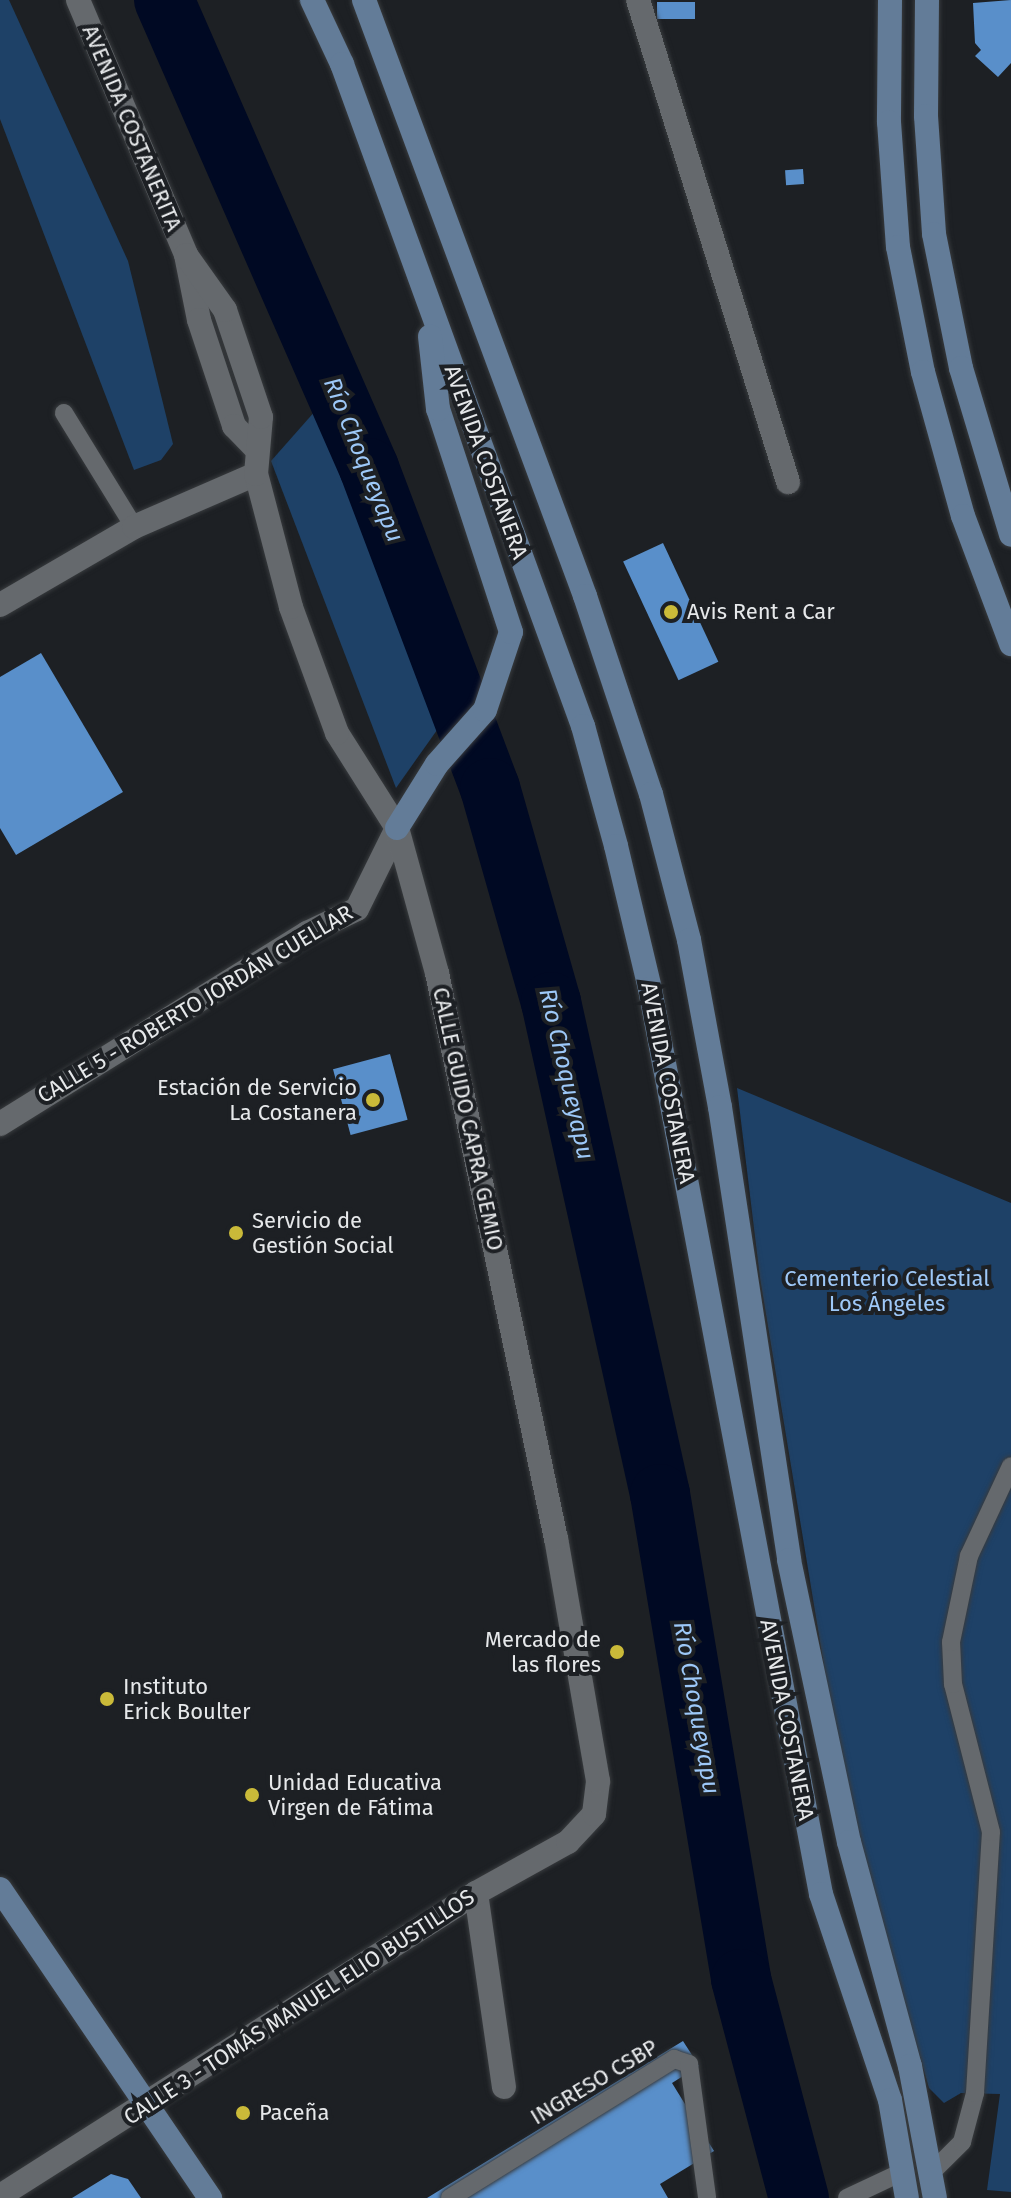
<!DOCTYPE html>
<html>
<head>
<meta charset="utf-8">
<style>
	body { margin:0 }
	#map { position:relative; width:1011px; height:2198px; overflow:hidden; background:#1d2024; font-family:"Fira Sans",sans-serif }
	div>[style] { position:absolute }
	.green>* { inset:0; background:#1e4167 }
	.river>* { height:60px; margin:-30px; padding:0 30px; transform-origin:30px; border-radius:30px; background:#000923 }
	.building>* { inset:0; background:#598fca; transform-origin:0 0 }
	.roads { filter:drop-shadow(0 0 2px #383b3e) drop-shadow(0 0 2px #383b3e) }
	.lane>* { height:18px; margin:-9px; padding:0 9px; transform-origin:9px; border-radius:9px; background:#65696d }
	.street>* { height:24px; margin:-12px; padding:0 12px; transform-origin:12px; border-radius:12px; background:#65696d }
	.secondary>* { height:24px; margin:-12px; padding:0 12px; transform-origin:12px; border-radius:12px; background:#637c98 }
	.dots>* { width:22px; height:22px; translate:-50% -50%; box-sizing:border-box; border:4px solid #1d2024; border-radius:50% }
	span { translate:-50% -50%; white-space:nowrap; text-align:center; line-height:1.15; -webkit-text-stroke:8px #1d2024; paint-order:stroke }
	.street-label { font-size:22px; color:#e6e8ea }
	.poi-label { font-size:22px; color:#e6e8ea }
	.left { translate:0 -50%; text-align:left }
	.right { translate:-100% -50%; text-align:right }
	.park-label { font-size:22px; color:#9ec8f8 }
	.water-label { font-size:24px; color:#9dc8f8; font-style:italic }
</style>
</head>
<body>
<div id="map">
	<div class="green">
		<div style="clip-path:polygon(0 0,9px 0,128px 261px,173px 444px,161px 460px,134px 470px,0 119px)"></div>
		<div style="clip-path:polygon(324px 401px,442px 723px,396px 788px,271px 461px)"></div>
		<div style="clip-path:polygon(737px 1088px,1011px 1203px,1011px 2192px,987px 2190px,1000px 2094px,961px 2093px,944px 2103px,929px 2088px,846px 1799px,760px 1278px)"></div>
	</div>
	<div class="river">
		<div style="left:164px;top:0;width:511px;rotate:66.34deg"></div>
		<div style="left:369px;top:468px;width:342px;rotate:69.3deg"></div>
		<div style="left:490px;top:788px;width:223px;rotate:74.1deg"></div>
		<div style="left:551px;top:1002px;width:504px;rotate:77.51deg"></div>
		<div style="left:660px;top:1494px;width:492px;rotate:80.5deg"></div>
		<div style="left:741px;top:1979px;width:227px;rotate:75.2deg"></div>
	</div>
	<div class="building">
		<div style="clip-path:polygon(1011px 0,1011px 63px,998px 77px,975px 56px,981px 50px,975px 43px,973px 3px)"></div>
		<div style="left:657px;top:2px;width:38px;height:17px"></div>
		<div style="left:803px;top:169px;width:15px;height:18px;rotate:86deg"></div>
		<div style="left:663px;top:543px;width:131px;height:44px;rotate:65deg"></div>
		<div style="clip-path:polygon(41px 653px,123px 792px,16px 855px,0 828px,0 677px)"></div>
		<div style="left:390px;top:1054px;width:68px;height:59px;rotate:75deg"></div>
		<div style="clip-path:polygon(683px 2041px,699px 2066px,672px 2083px,714px 2151px,660px 2184px,668px 2198px,427px 2198px)"></div>
		<div style="clip-path:polygon(111px 2174px,128px 2179px,141px 2198px,72px 2198px)"></div>
	</div>
	<div class="roads">
		<div class="lane">
			<div style="left:64px;top:413px;width:134px;rotate:58.4deg"></div>
			<div style="left:929px;top:2175px;width:47px;rotate:-45deg"></div>
			<div style="left:962px;top:2142px;width:51px;rotate:-75.1deg"></div>
			<div style="left:975px;top:2093px;width:261px;rotate:-86.5deg"></div>
			<div style="left:991px;top:1832px;width:153px;rotate:-104.4deg"></div>
			<div style="left:953px;top:1684px;width:42px;rotate:-92.7deg"></div>
			<div style="left:951px;top:1642px;width:88px;rotate:-78.2deg"></div>
			<div style="left:969px;top:1556px;width:99px;rotate:-65deg"></div>
			<div style="left:450px;top:2198px;width:264px;rotate:-31.8deg"></div>
			<div style="left:674px;top:2059px;width:16px;rotate:18deg"></div>
			<div style="left:689px;top:2064px;width:135px;rotate:82.3deg"></div>
			<div style="left:847px;top:2198px;width:63px;rotate:-25.3deg"></div>
		</div>
		<div class="street">
			<div style="left:78px;top:0;width:277px;rotate:67deg"></div>
			<div style="left:186px;top:255px;width:66px;rotate:78.7deg"></div>
			<div style="left:199px;top:320px;width:112px;rotate:71.7deg"></div>
			<div style="left:234px;top:426px;width:32px;rotate:46deg"></div>
			<div style="left:638px;top:0;width:505px;rotate:72.71deg"></div>
			<div style="left:0;top:605px;width:155px;rotate:-30.2deg"></div>
			<div style="left:134px;top:527px;width:133px;rotate:-23.5deg"></div>
			<div style="left:0;top:1124px;width:362px;rotate:-31.9deg"></div>
			<div style="left:307px;top:933px;width:55px;rotate:-25.6deg"></div>
			<div style="left:357px;top:909px;width:90px;rotate:-63.7deg"></div>
			<div style="left:476px;top:1893px;width:196px;rotate:81.8deg"></div>
			<div style="left:0;top:2196px;width:564px;rotate:-32.48deg"></div>
			<div style="left:476px;top:1893px;width:105px;rotate:-29deg"></div>
			<div style="left:568px;top:1842px;width:38px;rotate:-47deg"></div>
			<div style="left:594px;top:1814px;width:33px;rotate:-83deg"></div>
			<div style="left:598px;top:1781px;width:246px;rotate:-99.8deg"></div>
			<div style="left:556px;top:1539px;width:578px;rotate:-101.87deg"></div>
			<div style="left:437px;top:973px;width:150px;rotate:-105.4deg"></div>
			<div style="left:397px;top:828px;width:112px;rotate:-122.3deg"></div>
			<div style="left:337px;top:733px;width:134px;rotate:-110.1deg"></div>
			<div style="left:291px;top:607px;width:138px;rotate:-104.7deg"></div>
			<div style="left:256px;top:474px;width:57px;rotate:-85deg"></div>
			<div style="left:261px;top:417px;width:113px;rotate:-108.6deg"></div>
			<div style="left:225px;top:310px;width:67px;rotate:-125.3deg"></div>
		</div>
		<div class="secondary">
			<div style="left:312px;top:0;width:71px;rotate:64.9deg"></div>
			<div style="left:342px;top:64px;width:705px;rotate:70deg"></div>
			<div style="left:583px;top:726px;width:124px;rotate:74.6deg"></div>
			<div style="left:616px;top:846px;width:147px;rotate:76.6deg"></div>
			<div style="left:650px;top:989px;width:921px;rotate:79.3deg"></div>
			<div style="left:821px;top:1894px;width:217px;rotate:71.5deg"></div>
			<div style="left:890px;top:2100px;width:99px;rotate:80.2deg"></div>
			<div style="left:364px;top:0;width:636px;rotate:69.65deg"></div>
			<div style="left:585px;top:596px;width:209px;rotate:71.6deg"></div>
			<div style="left:651px;top:794px;width:151px;rotate:75.4deg"></div>
			<div style="left:689px;top:940px;width:170px;rotate:79.5deg"></div>
			<div style="left:720px;top:1107px;width:458px;rotate:81.3deg"></div>
			<div style="left:789px;top:1560px;width:288px;rotate:78deg"></div>
			<div style="left:849px;top:1842px;width:232px;rotate:74.8deg"></div>
			<div style="left:910px;top:2066px;width:134px;rotate:79.3deg"></div>
			<div style="left:890px;top:0;width:122px;rotate:90.5deg"></div>
			<div style="left:889px;top:122px;width:125px;rotate:85.9deg"></div>
			<div style="left:898px;top:247px;width:127px;rotate:78.7deg"></div>
			<div style="left:923px;top:372px;width:149px;rotate:74.5deg"></div>
			<div style="left:963px;top:516px;width:137px;rotate:69.4deg"></div>
			<div style="left:927px;top:0;width:116px;rotate:90.5deg"></div>
			<div style="left:926px;top:116px;width:118px;rotate:86.1deg"></div>
			<div style="left:934px;top:234px;width:137px;rotate:78.6deg"></div>
			<div style="left:961px;top:368px;width:174px;rotate:73.3deg"></div>
			<div style="left:397px;top:828px;width:75px;rotate:-58deg"></div>
			<div style="left:437px;top:764px;width:72px;rotate:-48.4deg"></div>
			<div style="left:485px;top:710px;width:82px;rotate:-71.6deg"></div>
			<div style="left:511px;top:632px;width:235px;rotate:-108.1deg"></div>
			<div style="left:438px;top:409px;width:73px;rotate:-96.3deg"></div>
			<div style="left:0;top:1889px;width:374px;rotate:55.8deg"></div>
		</div>
	</div>
	<div class="dots">
		<div style="left:671px;top:612px;background:#caba39"></div>
		<div style="left:373px;top:1100px;background:#caba39"></div>
		<div style="left:236px;top:1233px;background:#caba39"></div>
		<div style="left:617px;top:1652px;background:#caba39"></div>
		<div style="left:107px;top:1699px;background:#caba39"></div>
		<div style="left:252px;top:1795px;background:#caba39"></div>
		<div style="left:243px;top:2113px;background:#caba39"></div>
	</div>
	<div class="street-label">
		<span style="left:132px;top:128px;rotate:67deg">AVENIDA COSTANERITA</span>
		<span style="left:486px;top:462px;rotate:70deg">AVENIDA COSTANERA</span>
		<span style="left:195px;top:1004px;rotate:-31deg">CALLE 5 - ROBERTO JORDÁN CUELLAR</span>
		<span style="left:668px;top:1083px;rotate:79deg">AVENIDA COSTANERA</span>
		<span style="left:468px;top:1119px;rotate:78deg">CALLE GUIDO CAPRA GEMIO</span>
		<span style="left:787px;top:1720px;rotate:79deg">AVENIDA COSTANERA</span>
		<span style="left:299px;top:2007px;rotate:-33deg">CALLE 3 - TOMÁS MANUEL ELIO BUSTILLOS</span>
		<span style="left:594px;top:2082px;rotate:-31deg">INGRESO CSBP</span>
	</div>
	<div class="poi-label">
		<span class="left" style="left:687px;top:612px">Avis Rent a Car</span>
		<span class="right" style="left:357px;top:1100px">Estación de Servicio<br>La Costanera</span>
		<span class="left" style="left:252px;top:1233px">Servicio de<br>Gestión Social</span>
		<span class="right" style="left:601px;top:1652px">Mercado de<br>las flores</span>
		<span class="left" style="left:123px;top:1699px">Instituto<br>Erick Boulter</span>
		<span class="left" style="left:268px;top:1795px">Unidad Educativa<br>Virgen de Fátima</span>
		<span class="left" style="left:259px;top:2113px">Paceña</span>
	</div>
	<div class="park-label">
		<span style="left:887px;top:1291px">Cementerio Celestial<br>Los Ángeles</span>
	</div>
	<div class="water-label">
		<span style="left:363px;top:460px;rotate:68deg">Río Choqueyapu</span>
		<span style="left:566px;top:1074px;rotate:77deg">Río Choqueyapu</span>
		<span style="left:696px;top:1708px;rotate:80deg">Río Choqueyapu</span>
	</div>
</div>
</body>
</html>
